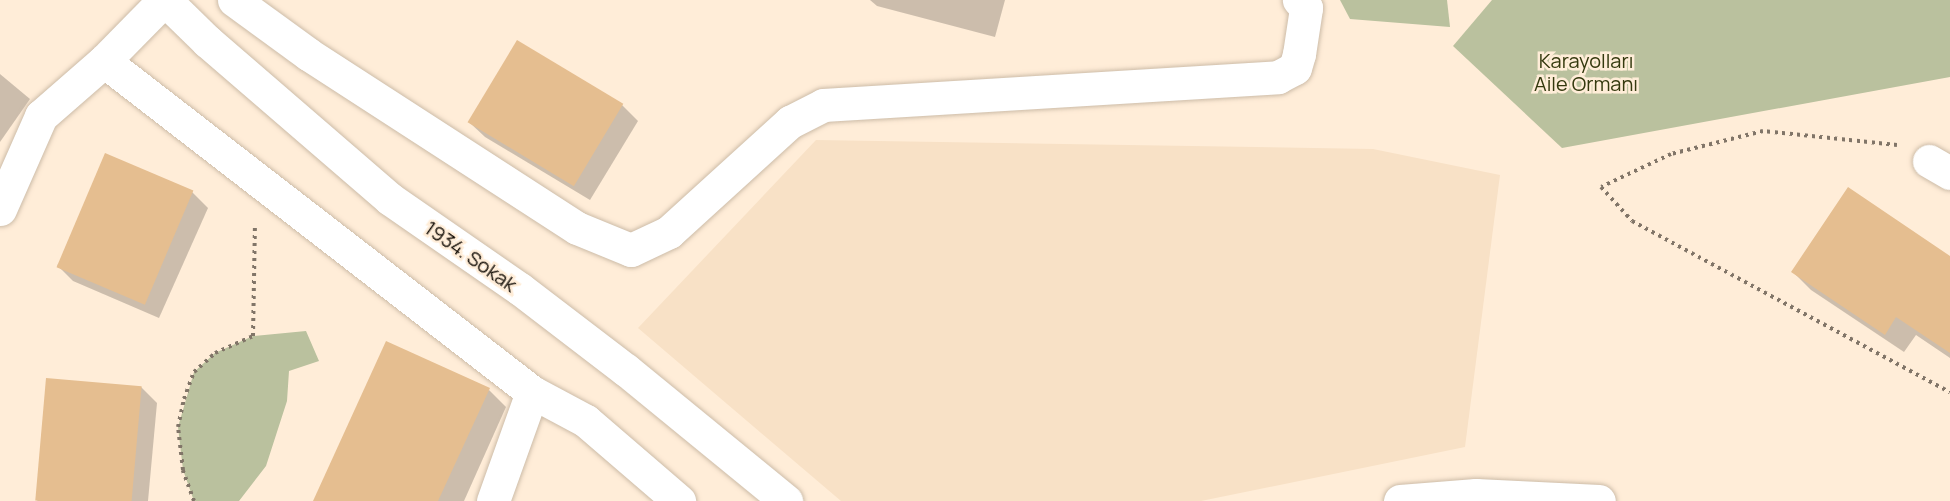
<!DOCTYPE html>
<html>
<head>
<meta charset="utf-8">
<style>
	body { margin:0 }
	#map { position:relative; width:1950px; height:501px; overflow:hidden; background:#ffedd8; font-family:Manrope,sans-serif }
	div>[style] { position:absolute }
	.built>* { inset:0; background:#f8e1c6 }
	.green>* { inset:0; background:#bac19e }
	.shadow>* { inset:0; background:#0003 }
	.building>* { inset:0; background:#e5be90; transform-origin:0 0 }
	.path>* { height:4px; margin-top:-2px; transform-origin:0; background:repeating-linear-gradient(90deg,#817568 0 3px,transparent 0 7.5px) }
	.roads { filter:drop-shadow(0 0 2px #cdbca8) drop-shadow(0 0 2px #cdbca8) }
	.street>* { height:33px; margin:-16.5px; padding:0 16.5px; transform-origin:16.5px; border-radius:16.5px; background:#fff }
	span { translate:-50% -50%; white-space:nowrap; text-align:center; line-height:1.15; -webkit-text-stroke:5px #ffedd8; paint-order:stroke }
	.park-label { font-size:20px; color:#34390e }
	.street-label { font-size:20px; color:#140e07 }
</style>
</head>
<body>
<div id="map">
	<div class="built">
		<div style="clip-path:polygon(816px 140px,1373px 149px,1500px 175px,1465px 447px,1201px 501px,841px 501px,638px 328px)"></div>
	</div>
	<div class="green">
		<div style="clip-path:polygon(1340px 0,1447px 0,1450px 27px,1350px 19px)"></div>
		<div style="clip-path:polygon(1492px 0,1950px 0,1950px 77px,1562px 148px,1453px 46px)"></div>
		<div style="clip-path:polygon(306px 331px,319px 361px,289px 371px,287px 401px,266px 466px,239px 501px,194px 501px,183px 470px,178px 427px,194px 372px,215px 353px,253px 336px)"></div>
	</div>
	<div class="shadow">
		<div style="clip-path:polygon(870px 0,1005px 0,995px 37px,877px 6px)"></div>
		<div style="clip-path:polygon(517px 42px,622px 105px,638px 121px,590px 200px,485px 137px,469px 122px)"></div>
		<div style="clip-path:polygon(0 74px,30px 99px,0 142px)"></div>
		<div style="clip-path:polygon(192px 192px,208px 208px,159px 318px,73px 281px,57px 265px)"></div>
		<div style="clip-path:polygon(1950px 257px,1950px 358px,1916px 335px,1904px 352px,1811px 290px,1792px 271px)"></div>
		<div style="clip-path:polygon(141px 387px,157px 403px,148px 501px,37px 501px)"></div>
		<div style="clip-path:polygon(489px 390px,506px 407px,464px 501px,315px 501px)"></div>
	</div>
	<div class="building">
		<div style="left:517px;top:40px;width:124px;height:96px;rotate:31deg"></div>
		<div style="left:105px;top:153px;width:96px;height:124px;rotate:23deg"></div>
		<div style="clip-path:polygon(1848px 187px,1950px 256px,1950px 353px,1896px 317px,1885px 335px,1791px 272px)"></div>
		<div style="clip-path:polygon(386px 341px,490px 388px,438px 501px,313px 501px)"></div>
		<div style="left:46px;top:378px;width:96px;height:123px;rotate:5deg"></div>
	</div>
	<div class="path">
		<div style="left:1897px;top:145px;width:135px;rotate:-174deg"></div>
		<div style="left:1763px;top:131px;width:95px;rotate:166deg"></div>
		<div style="left:1671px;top:154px;width:77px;rotate:154.8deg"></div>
		<div style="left:1601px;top:187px;width:46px;rotate:47.6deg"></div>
		<div style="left:1632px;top:221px;width:361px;rotate:28.3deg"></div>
		<div style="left:194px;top:501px;width:33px;rotate:-110deg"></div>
		<div style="left:183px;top:470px;width:43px;rotate:-96.6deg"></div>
		<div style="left:178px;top:427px;width:29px;rotate:-78deg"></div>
		<div style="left:184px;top:399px;width:29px;rotate:-70deg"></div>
		<div style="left:194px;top:372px;width:28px;rotate:-42deg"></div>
		<div style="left:215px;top:353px;width:42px;rotate:-24.1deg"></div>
		<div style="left:253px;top:336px;width:112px;rotate:-89deg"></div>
	</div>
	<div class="roads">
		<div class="street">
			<div style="left:165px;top:0;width:59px;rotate:44.3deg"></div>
			<div style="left:207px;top:41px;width:242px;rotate:40.8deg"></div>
			<div style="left:390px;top:199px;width:158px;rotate:34.7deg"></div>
			<div style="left:520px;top:289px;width:133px;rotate:37.4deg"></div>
			<div style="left:626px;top:370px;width:207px;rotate:39.3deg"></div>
			<div style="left:234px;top:0;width:92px;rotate:36.1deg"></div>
			<div style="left:308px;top:54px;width:320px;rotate:32.9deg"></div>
			<div style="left:577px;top:228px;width:58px;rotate:22.2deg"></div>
			<div style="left:631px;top:250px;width:42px;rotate:-25.3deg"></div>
			<div style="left:669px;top:232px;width:164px;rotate:-42.3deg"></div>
			<div style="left:790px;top:122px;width:37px;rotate:-27deg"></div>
			<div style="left:823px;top:105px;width:456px;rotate:-3.5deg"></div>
			<div style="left:1278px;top:77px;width:19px;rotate:-28deg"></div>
			<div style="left:1295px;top:68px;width:15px;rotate:-74deg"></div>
			<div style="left:1299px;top:54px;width:47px;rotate:-81.3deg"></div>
			<div style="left:1306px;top:8px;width:11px;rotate:-131deg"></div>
			<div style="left:104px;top:61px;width:541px;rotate:37.72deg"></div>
			<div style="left:532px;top:392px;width:116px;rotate:109.7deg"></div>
			<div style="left:1929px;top:161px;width:24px;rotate:30deg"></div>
			<div style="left:0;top:209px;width:102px;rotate:-66.2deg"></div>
			<div style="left:41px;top:116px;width:84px;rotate:-41.1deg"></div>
			<div style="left:104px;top:61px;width:86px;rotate:-45.5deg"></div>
			<div style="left:532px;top:392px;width:61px;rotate:28.2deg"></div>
			<div style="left:586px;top:421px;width:123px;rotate:40.7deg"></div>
			<div style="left:1400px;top:501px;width:76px;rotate:-4.5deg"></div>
			<div style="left:1476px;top:495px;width:123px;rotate:2.8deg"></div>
		</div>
	</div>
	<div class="park-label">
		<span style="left:1586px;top:72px">Karayolları<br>Aile Ormanı</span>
	</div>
	<div class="street-label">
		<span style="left:471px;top:256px;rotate:35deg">1934. Sokak</span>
	</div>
</div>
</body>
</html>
